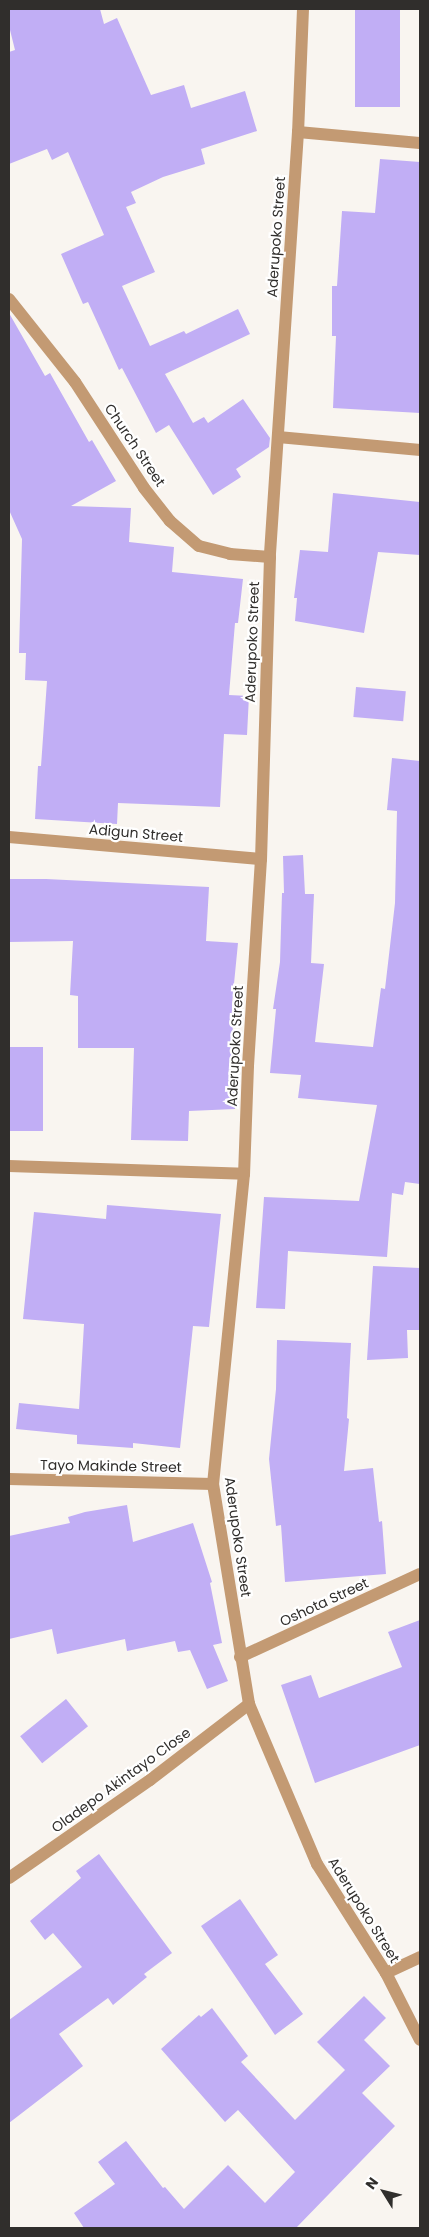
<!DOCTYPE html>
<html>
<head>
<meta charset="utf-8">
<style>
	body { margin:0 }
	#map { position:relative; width:429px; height:2237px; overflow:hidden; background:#f9f5f0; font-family:Poppins,sans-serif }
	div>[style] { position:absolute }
	.building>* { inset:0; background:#c1aef5; transform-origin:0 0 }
	.minor>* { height:12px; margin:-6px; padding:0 6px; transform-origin:6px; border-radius:6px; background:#c39a73 }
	span { translate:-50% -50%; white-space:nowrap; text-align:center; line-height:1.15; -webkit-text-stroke:4.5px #fff; paint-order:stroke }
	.street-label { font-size:14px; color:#302e2c }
	.frame { position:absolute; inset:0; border:10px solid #302e2c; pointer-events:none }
	.north { position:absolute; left:359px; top:2167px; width:50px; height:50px; -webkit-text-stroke:4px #fff; paint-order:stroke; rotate:306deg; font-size:14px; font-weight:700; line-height:20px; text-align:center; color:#302e2c }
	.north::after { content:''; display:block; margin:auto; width:18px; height:22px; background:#302e2c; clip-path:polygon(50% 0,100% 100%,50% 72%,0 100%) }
</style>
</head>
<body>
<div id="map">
	<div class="building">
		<div style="clip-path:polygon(9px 9px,100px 9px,104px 24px,117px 18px,151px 95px,184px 85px,191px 108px,245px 91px,257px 131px,201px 149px,205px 164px,163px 177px,131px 192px,136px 203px,126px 207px,155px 272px,122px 286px,150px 346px,184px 331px,186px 334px,238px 309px,250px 334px,165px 374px,193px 423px,204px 417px,208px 423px,243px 399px,270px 438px,269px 447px,236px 469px,241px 477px,213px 495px,169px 425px,156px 433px,122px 368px,119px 370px,88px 302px,83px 304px,61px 254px,104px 235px,68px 152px,52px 160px,47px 149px,9px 164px,9px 52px,15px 50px,9px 26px)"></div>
		<div style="left:355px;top:9px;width:45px;height:98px"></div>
		<div style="clip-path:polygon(380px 159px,420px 162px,420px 413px,333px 408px,336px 336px,332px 336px,332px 286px,337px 286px,342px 211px,375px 213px)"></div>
		<div style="clip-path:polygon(9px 313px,45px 376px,50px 373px,89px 442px,92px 440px,116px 481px,71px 506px,131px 508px,129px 542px,174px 547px,172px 572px,243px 579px,238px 623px,235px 623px,229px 695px,249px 696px,247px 735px,224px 734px,220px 807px,118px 803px,117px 824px,35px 819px,38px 766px,41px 766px,47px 681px,25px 680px,26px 653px,19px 653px,22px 539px,9px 510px)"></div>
		<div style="clip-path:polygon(333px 493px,420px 502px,420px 555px,378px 552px,364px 633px,295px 621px,297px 598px,294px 598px,300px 550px,328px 552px)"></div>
		<div style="left:356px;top:687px;width:50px;height:30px;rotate:5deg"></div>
		<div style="clip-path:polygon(392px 758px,420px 761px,420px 1184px,405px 1182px,403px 1195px,392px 1193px,387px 1257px,288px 1251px,285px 1309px,256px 1308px,264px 1197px,359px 1201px,377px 1105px,298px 1098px,301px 1075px,270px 1073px,276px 1009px,273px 1009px,280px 962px,282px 893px,284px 893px,283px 856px,303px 855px,305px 894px,314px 894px,311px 963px,324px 964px,315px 1042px,373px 1047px,381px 988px,385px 989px,395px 903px,397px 811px,387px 810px)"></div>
		<div style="clip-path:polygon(9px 879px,46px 879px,209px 887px,206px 941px,238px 943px,232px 1004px,235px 1109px,189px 1111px,188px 1141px,131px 1140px,134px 1048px,78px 1048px,78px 996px,70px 995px,73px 941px,9px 942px)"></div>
		<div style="left:9px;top:1047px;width:34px;height:84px"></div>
		<div style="clip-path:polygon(107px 1205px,221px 1214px,209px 1327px,193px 1326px,180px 1448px,133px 1443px,133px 1448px,77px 1444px,77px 1435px,16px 1429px,19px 1403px,79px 1409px,84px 1324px,23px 1319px,34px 1212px,106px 1219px)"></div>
		<div style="clip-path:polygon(373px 1266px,420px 1268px,420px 1330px,407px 1330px,408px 1358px,367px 1360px)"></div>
		<div style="clip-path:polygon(277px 1340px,351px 1343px,347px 1418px,349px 1419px,344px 1471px,373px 1468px,379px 1522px,382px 1521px,386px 1574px,285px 1582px,281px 1525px,276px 1526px,269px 1459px,276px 1389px)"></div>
		<div style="clip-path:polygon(127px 1505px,133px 1542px,193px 1523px,212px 1582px,210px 1583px,222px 1643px,213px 1645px,228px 1681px,207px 1689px,190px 1650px,178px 1652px,175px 1641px,127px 1651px,125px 1639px,57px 1654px,52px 1629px,9px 1639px,9px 1536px,70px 1523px,68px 1517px,85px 1512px)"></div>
		<div style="clip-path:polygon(420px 1620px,420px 1745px,315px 1783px,281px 1685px,311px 1675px,319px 1698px,402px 1667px,388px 1632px)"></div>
		<div style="left:66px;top:1699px;width:35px;height:59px;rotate:51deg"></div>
		<div style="clip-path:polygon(99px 1854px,172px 1953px,144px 1974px,147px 1977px,113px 2005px,108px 1998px,59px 2034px,83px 2066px,9px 2123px,9px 2020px,82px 1967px,53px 1933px,45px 1940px,30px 1921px,81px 1878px,76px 1871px)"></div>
		<div style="clip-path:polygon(240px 1899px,278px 1955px,265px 1964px,303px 2014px,275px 2035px,201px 1926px)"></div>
		<div style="clip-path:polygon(364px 1996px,386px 2018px,364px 2040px,390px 2066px,362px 2093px,395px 2126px,296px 2228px,84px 2228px,74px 2213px,115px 2184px,98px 2162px,126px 2141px,163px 2188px,165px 2187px,184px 2209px,228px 2165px,265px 2203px,295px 2172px,238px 2110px,225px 2122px,161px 2049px,199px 2015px,201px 2017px,212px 2008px,248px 2056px,241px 2062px,295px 2120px,345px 2070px,317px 2042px)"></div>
	</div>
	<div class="minor">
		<div style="left:303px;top:9px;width:123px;rotate:92.3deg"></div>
		<div style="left:298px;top:132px;width:426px;rotate:93.8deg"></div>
		<div style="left:270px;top:557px;width:302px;rotate:91.7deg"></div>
		<div style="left:261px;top:859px;width:207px;rotate:93.6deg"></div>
		<div style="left:248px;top:1066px;width:108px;rotate:92.1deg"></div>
		<div style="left:244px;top:1174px;width:312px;rotate:95.7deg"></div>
		<div style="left:213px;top:1484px;width:223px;rotate:80.7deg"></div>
		<div style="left:249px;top:1704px;width:174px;rotate:67deg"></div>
		<div style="left:317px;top:1864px;width:129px;rotate:57.7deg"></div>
		<div style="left:386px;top:1973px;width:75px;rotate:63.1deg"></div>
		<div style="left:298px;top:132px;width:122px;rotate:5.2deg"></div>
		<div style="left:9px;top:299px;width:106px;rotate:51.5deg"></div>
		<div style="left:75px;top:382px;width:126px;rotate:56.9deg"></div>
		<div style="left:144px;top:488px;width:42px;rotate:51.8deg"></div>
		<div style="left:170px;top:521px;width:38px;rotate:41deg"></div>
		<div style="left:199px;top:546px;width:32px;rotate:14deg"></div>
		<div style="left:230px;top:554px;width:40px;rotate:4.3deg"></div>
		<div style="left:278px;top:437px;width:143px;rotate:5.2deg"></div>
		<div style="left:9px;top:837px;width:253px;rotate:5deg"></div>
		<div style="left:9px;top:1166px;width:235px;rotate:1.9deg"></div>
		<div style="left:9px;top:1479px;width:204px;rotate:1.4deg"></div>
		<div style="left:240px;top:1657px;width:198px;rotate:-24.8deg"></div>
		<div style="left:9px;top:1878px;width:172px;rotate:-34.8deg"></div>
		<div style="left:150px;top:1780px;width:125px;rotate:-37.5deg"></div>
		<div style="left:386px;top:1973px;width:38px;rotate:-25deg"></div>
	</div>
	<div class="street-label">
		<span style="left:276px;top:237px;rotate:-86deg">Aderupoko Street</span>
		<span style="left:135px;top:445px;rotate:56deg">Church Street</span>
		<span style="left:252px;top:642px;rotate:-88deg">Aderupoko Street</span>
		<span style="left:136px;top:833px;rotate:5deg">Adigun Street</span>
		<span style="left:235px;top:1046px;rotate:-87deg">Aderupoko Street</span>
		<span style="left:111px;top:1466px;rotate:1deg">Tayo Makinde Street</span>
		<span style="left:238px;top:1537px;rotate:82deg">Aderupoko Street</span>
		<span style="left:324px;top:1602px;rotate:-25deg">Oshota Street</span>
		<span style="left:121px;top:1780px;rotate:-36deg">Oladepo Akintayo Close</span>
		<span style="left:364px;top:1910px;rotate:58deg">Aderupoko Street</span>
	</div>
	<div class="frame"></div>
	<div class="north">N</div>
</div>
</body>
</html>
